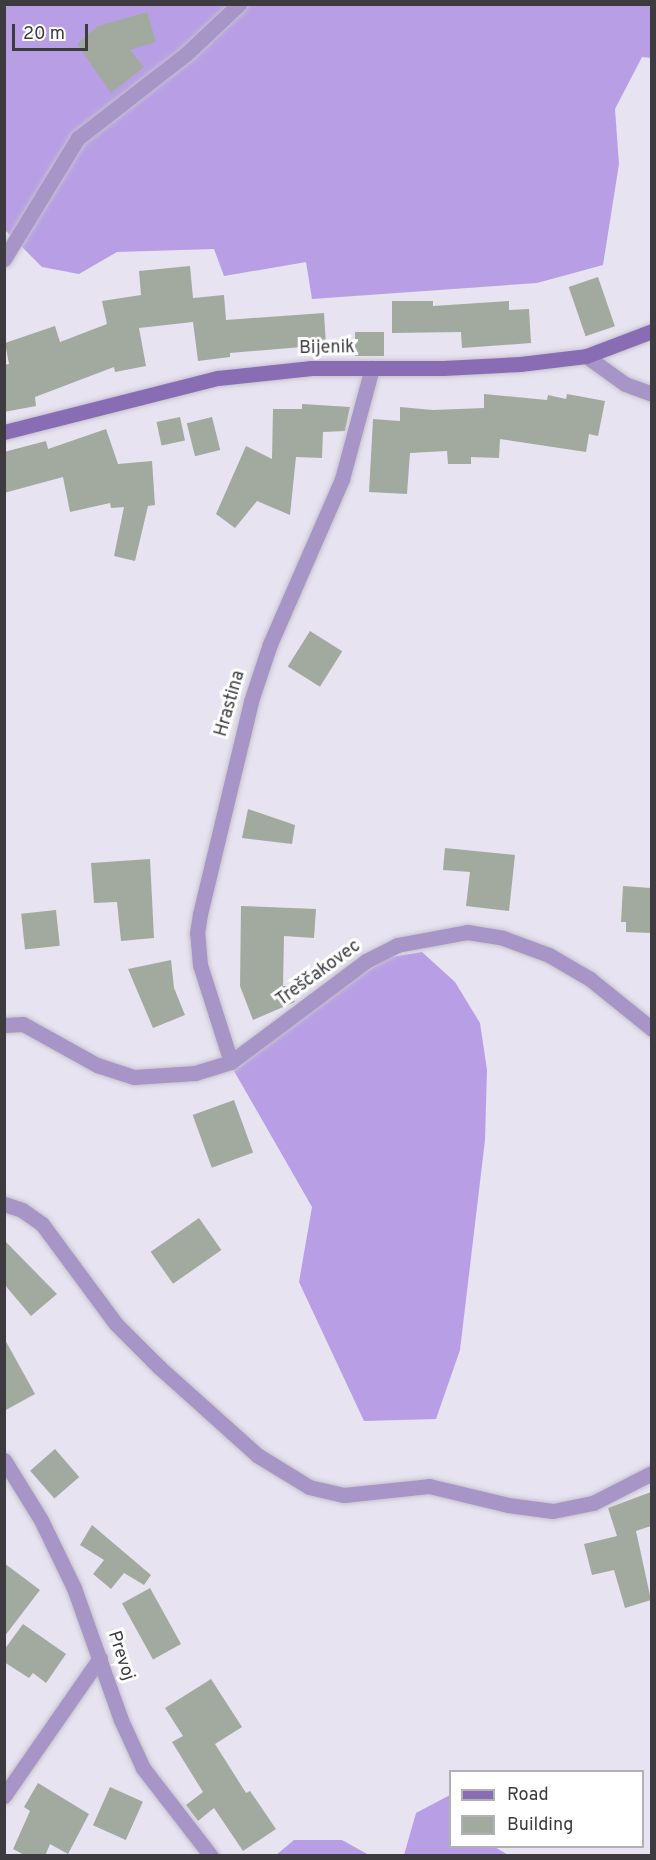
<!DOCTYPE html>
<html>
<head>
<meta charset="utf-8">
<style>
	body { margin:0 }
	#map { position:relative; width:656px; height:1860px; overflow:hidden; background:#e7e3f0; font-family:Overpass,sans-serif }
	div>[style] { position:absolute }
	.forest>* { inset:0; background:#b89fe5 }
	.building>* { inset:0; background:#a2aa9f; transform-origin:0 0 }
	.roads { filter:drop-shadow(0 0 2px #c5c1cd) drop-shadow(0 0 2px #c5c1cd) }
	.street>* { height:15px; margin:-7.5px; padding:0 7.5px; transform-origin:7.5px; border-radius:7.5px; background:#a695c6 }
	.secondary>* { height:15px; margin:-7.5px; padding:0 7.5px; transform-origin:7.5px; border-radius:7.5px; background:#886db5 }
	span { translate:-50% -50%; white-space:nowrap; text-align:center; line-height:1.15; -webkit-text-stroke:6px #fff; paint-order:stroke }
	.street-label { font-size:18px; color:#3d3b40 }
	.frame { position:absolute; inset:0; border:6px solid #3d3b40; pointer-events:none }
	.legend { position:absolute; left:449px; top:1770px; width:195px; height:78px; box-sizing:border-box; background:#fff; border:2px solid #b1b1b3; margin:0; padding:8px 10px; list-style:none; font-size:18px; color:#3d3b40 }
	.legend li { display:flex; align-items:center; gap:12px; height:30px }
	.legend b { width:30px; border:2px solid #b1b1b3 }
	.scale { position:absolute; left:12px; top:24px; width:76px; height:27px; box-sizing:border-box; border:3px solid #3d3b40; border-top:0; padding-left:8px; font-size:18px; line-height:21px; white-space:nowrap; color:#3d3b40; -webkit-text-stroke:4px #fff; paint-order:stroke }
</style>
</head>
<body>
<div id="map">
	<div class="forest">
		<div style="clip-path:polygon(5px 5px,651px 5px,651px 58px,642px 57px,615px 109px,619px 164px,603px 265px,537px 283px,312px 299px,306px 262px,224px 276px,214px 249px,117px 252px,79px 274px,42px 267px,5px 230px)"></div>
		<div style="clip-path:polygon(422px 952px,455px 982px,480px 1023px,487px 1070px,485px 1140px,460px 1350px,436px 1419px,364px 1421px,299px 1282px,312px 1207px,234px 1071px,348px 982px,391px 957px)"></div>
		<div style="clip-path:polygon(450px 1795px,450px 1846px,495px 1847px,508px 1855px,404px 1855px,416px 1813px)"></div>
		<div style="clip-path:polygon(294px 1840px,342px 1840px,369px 1855px,276px 1855px)"></div>
	</div>
	<div class="building">
		<div style="clip-path:polygon(147px 12px,156px 42px,130px 50px,144px 67px,111px 93px,77px 44px,98px 26px)"></div>
		<div style="clip-path:polygon(190px 266px,193px 298px,224px 295px,226px 320px,324px 313px,326px 345px,230px 353px,230px 357px,198px 361px,193px 322px,139px 328px,146px 366px,115px 372px,114px 367px,35px 397px,36px 406px,4px 412px,4px 365px,9px 364px,5px 343px,55px 326px,60px 342px,107px 324px,102px 301px,141px 295px,139px 271px)"></div>
		<div style="left:598px;top:277px;width:52px;height:31px;rotate:71deg"></div>
		<div style="clip-path:polygon(392px 301px,433px 301px,433px 306px,509px 301px,509px 310px,529px 309px,531px 343px,462px 348px,461px 332px,392px 333px)"></div>
		<div style="left:355px;top:332px;width:29px;height:24px"></div>
		<div style="clip-path:polygon(484px 394px,547px 400px,548px 395px,566px 399px,567px 394px,605px 401px,598px 436px,589px 434px,586px 452px,500px 439px,499px 458px,471px 457px,471px 464px,448px 464px,447px 451px,410px 453px,407px 494px,369px 492px,373px 419px,400px 421px,400px 407px,433px 410px,484px 408px)"></div>
		<div style="clip-path:polygon(302px 404px,350px 407px,345px 431px,323px 432px,322px 458px,296px 457px,290px 515px,257px 501px,235px 528px,216px 514px,246px 446px,272px 459px,273px 409px,302px 409px)"></div>
		<div style="left:180px;top:417px;width:24px;height:24px;rotate:78deg"></div>
		<div style="left:212px;top:417px;width:34px;height:26px;rotate:76deg"></div>
		<div style="clip-path:polygon(106px 429px,118px 464px,152px 461px,155px 505px,148px 506px,135px 561px,114px 556px,124px 507px,111px 508px,110px 503px,70px 512px,63px 477px,4px 493px,4px 452px,46px 441px,48px 449px)"></div>
		<div style="left:310px;top:631px;width:38px;height:42px;rotate:32deg"></div>
		<div style="clip-path:polygon(248px 809px,295px 825px,292px 844px,242px 838px)"></div>
		<div style="clip-path:polygon(445px 848px,515px 855px,509px 911px,466px 906px,470px 872px,443px 870px)"></div>
		<div style="clip-path:polygon(150px 859px,154px 938px,121px 941px,117px 902px,94px 903px,91px 863px)"></div>
		<div style="clip-path:polygon(623px 886px,651px 888px,651px 933px,626px 932px,626px 922px,621px 922px)"></div>
		<div style="clip-path:polygon(241px 906px,316px 909px,314px 938px,284px 936px,283px 986px,290px 986px,295px 1002px,253px 1020px,240px 986px)"></div>
		<div style="left:56px;top:910px;width:36px;height:35px;rotate:84deg"></div>
		<div style="clip-path:polygon(171px 960px,174px 988px,185px 1015px,153px 1028px,128px 969px)"></div>
		<div style="left:234px;top:1100px;width:56px;height:44px;rotate:70deg"></div>
		<div style="left:199px;top:1218px;width:39px;height:59px;rotate:55deg"></div>
		<div style="clip-path:polygon(4px 1240px,57px 1294px,31px 1316px,4px 1284px)"></div>
		<div style="clip-path:polygon(4px 1338px,35px 1394px,4px 1411px)"></div>
		<div style="left:55px;top:1449px;width:37px;height:33px;rotate:49deg"></div>
		<div style="clip-path:polygon(651px 1492px,651px 1526px,636px 1531px,651px 1600px,625px 1608px,614px 1570px,592px 1575px,584px 1544px,617px 1536px,608px 1508px)"></div>
		<div style="clip-path:polygon(92px 1525px,151px 1575px,144px 1585px,124px 1573px,111px 1589px,93px 1574px,104px 1560px,80px 1545px)"></div>
		<div style="clip-path:polygon(4px 1563px,40px 1590px,4px 1637px)"></div>
		<div style="left:150px;top:1588px;width:64px;height:32px;rotate:61deg"></div>
		<div style="clip-path:polygon(23px 1624px,66px 1654px,46px 1683px,33px 1673px,29px 1678px,4px 1662px,4px 1650px)"></div>
		<div style="clip-path:polygon(211px 1679px,242px 1727px,215px 1744px,246px 1793px,250px 1791px,276px 1829px,243px 1851px,214px 1808px,198px 1821px,186px 1805px,203px 1792px,172px 1742px,183px 1736px,165px 1708px)"></div>
		<div style="clip-path:polygon(38px 1783px,89px 1814px,68px 1854px,50px 1844px,45px 1856px,26px 1856px,13px 1849px,30px 1811px,24px 1807px)"></div>
		<div style="left:110px;top:1787px;width:36px;height:42px;rotate:24deg"></div>
	</div>
	<div class="roads">
		<div class="street">
			<div style="left:4px;top:259px;width:142px;rotate:-58.6deg"></div>
			<div style="left:78px;top:138px;width:137px;rotate:-37.9deg"></div>
			<div style="left:186px;top:54px;width:73px;rotate:-43.3deg"></div>
			<div style="left:586px;top:356px;width:48px;rotate:35.7deg"></div>
			<div style="left:625px;top:384px;width:29px;rotate:20deg"></div>
			<div style="left:4px;top:1025px;width:19px;rotate:-3deg"></div>
			<div style="left:23px;top:1024px;width:85px;rotate:29deg"></div>
			<div style="left:97px;top:1065px;width:39px;rotate:18deg"></div>
			<div style="left:134px;top:1077px;width:61px;rotate:-3.8deg"></div>
			<div style="left:195px;top:1073px;width:38px;rotate:-17deg"></div>
			<div style="left:231px;top:1062px;width:169px;rotate:-36.8deg"></div>
			<div style="left:366px;top:961px;width:35px;rotate:-27deg"></div>
			<div style="left:397px;top:945px;width:71px;rotate:-10.5deg"></div>
			<div style="left:467px;top:932px;width:36px;rotate:9deg"></div>
			<div style="left:503px;top:938px;width:49px;rotate:20.3deg"></div>
			<div style="left:549px;top:955px;width:48px;rotate:30.3deg"></div>
			<div style="left:590px;top:979px;width:80px;rotate:38.9deg"></div>
			<div style="left:231px;top:1062px;width:102px;rotate:-107.7deg"></div>
			<div style="left:200px;top:965px;width:32px;rotate:-95deg"></div>
			<div style="left:197px;top:933px;width:19px;rotate:-81deg"></div>
			<div style="left:200px;top:914px;width:219px;rotate:-76.5deg"></div>
			<div style="left:251px;top:701px;width:60px;rotate:-71.6deg"></div>
			<div style="left:270px;top:644px;width:180px;rotate:-66.4deg"></div>
			<div style="left:342px;top:479px;width:115px;rotate:-74.9deg"></div>
			<div style="left:4px;top:1204px;width:19px;rotate:18deg"></div>
			<div style="left:22px;top:1210px;width:24px;rotate:35deg"></div>
			<div style="left:42px;top:1224px;width:124px;rotate:53.5deg"></div>
			<div style="left:116px;top:1324px;width:61px;rotate:45deg"></div>
			<div style="left:159px;top:1367px;width:132px;rotate:41.9deg"></div>
			<div style="left:257px;top:1455px;width:61px;rotate:31.6deg"></div>
			<div style="left:309px;top:1487px;width:36px;rotate:13deg"></div>
			<div style="left:344px;top:1495px;width:85px;rotate:-6deg"></div>
			<div style="left:429px;top:1486px;width:81px;rotate:13.5deg"></div>
			<div style="left:508px;top:1505px;width:45px;rotate:7.6deg"></div>
			<div style="left:553px;top:1511px;width:41px;rotate:-11.3deg"></div>
			<div style="left:593px;top:1503px;width:66px;rotate:-27deg"></div>
			<div style="left:4px;top:1460px;width:70px;rotate:58.3deg"></div>
			<div style="left:41px;top:1520px;width:76px;rotate:64.1deg"></div>
			<div style="left:74px;top:1588px;width:140px;rotate:70.4deg"></div>
			<div style="left:121px;top:1720px;width:53px;rotate:65.4deg"></div>
			<div style="left:143px;top:1768px;width:111px;rotate:52.3deg"></div>
			<div style="left:4px;top:1796px;width:168px;rotate:-55.2deg"></div>
		</div>
		<div class="secondary">
			<div style="left:4px;top:432px;width:221px;rotate:-14.2deg"></div>
			<div style="left:218px;top:378px;width:94px;rotate:-6.1deg"></div>
			<div style="left:311px;top:368px;width:132px"></div>
			<div style="left:443px;top:368px;width:77px;rotate:-3deg"></div>
			<div style="left:520px;top:364px;width:66px;rotate:-6.9deg"></div>
			<div style="left:586px;top:356px;width:71px;rotate:-20.7deg"></div>
		</div>
	</div>
	<div class="street-label">
		<span style="left:327px;top:349px;rotate:-1deg">Bijenik</span>
		<span style="left:231px;top:704px;rotate:-74deg">Hrastina</span>
		<span style="left:319px;top:974px;rotate:-36deg">Treščakovec</span>
		<span style="left:120px;top:1656px;rotate:72deg">Prevoj</span>
	</div>
	<div class="frame"></div>
	<ul class="legend">
	<li><b style="height:8px;background:#886db5"></b>Road</li>
	<li><b style="height:16px;background:#a2aa9f"></b>Building</li>
	</ul>
	<div class="scale">20 m</div>
</div>
</body>
</html>
